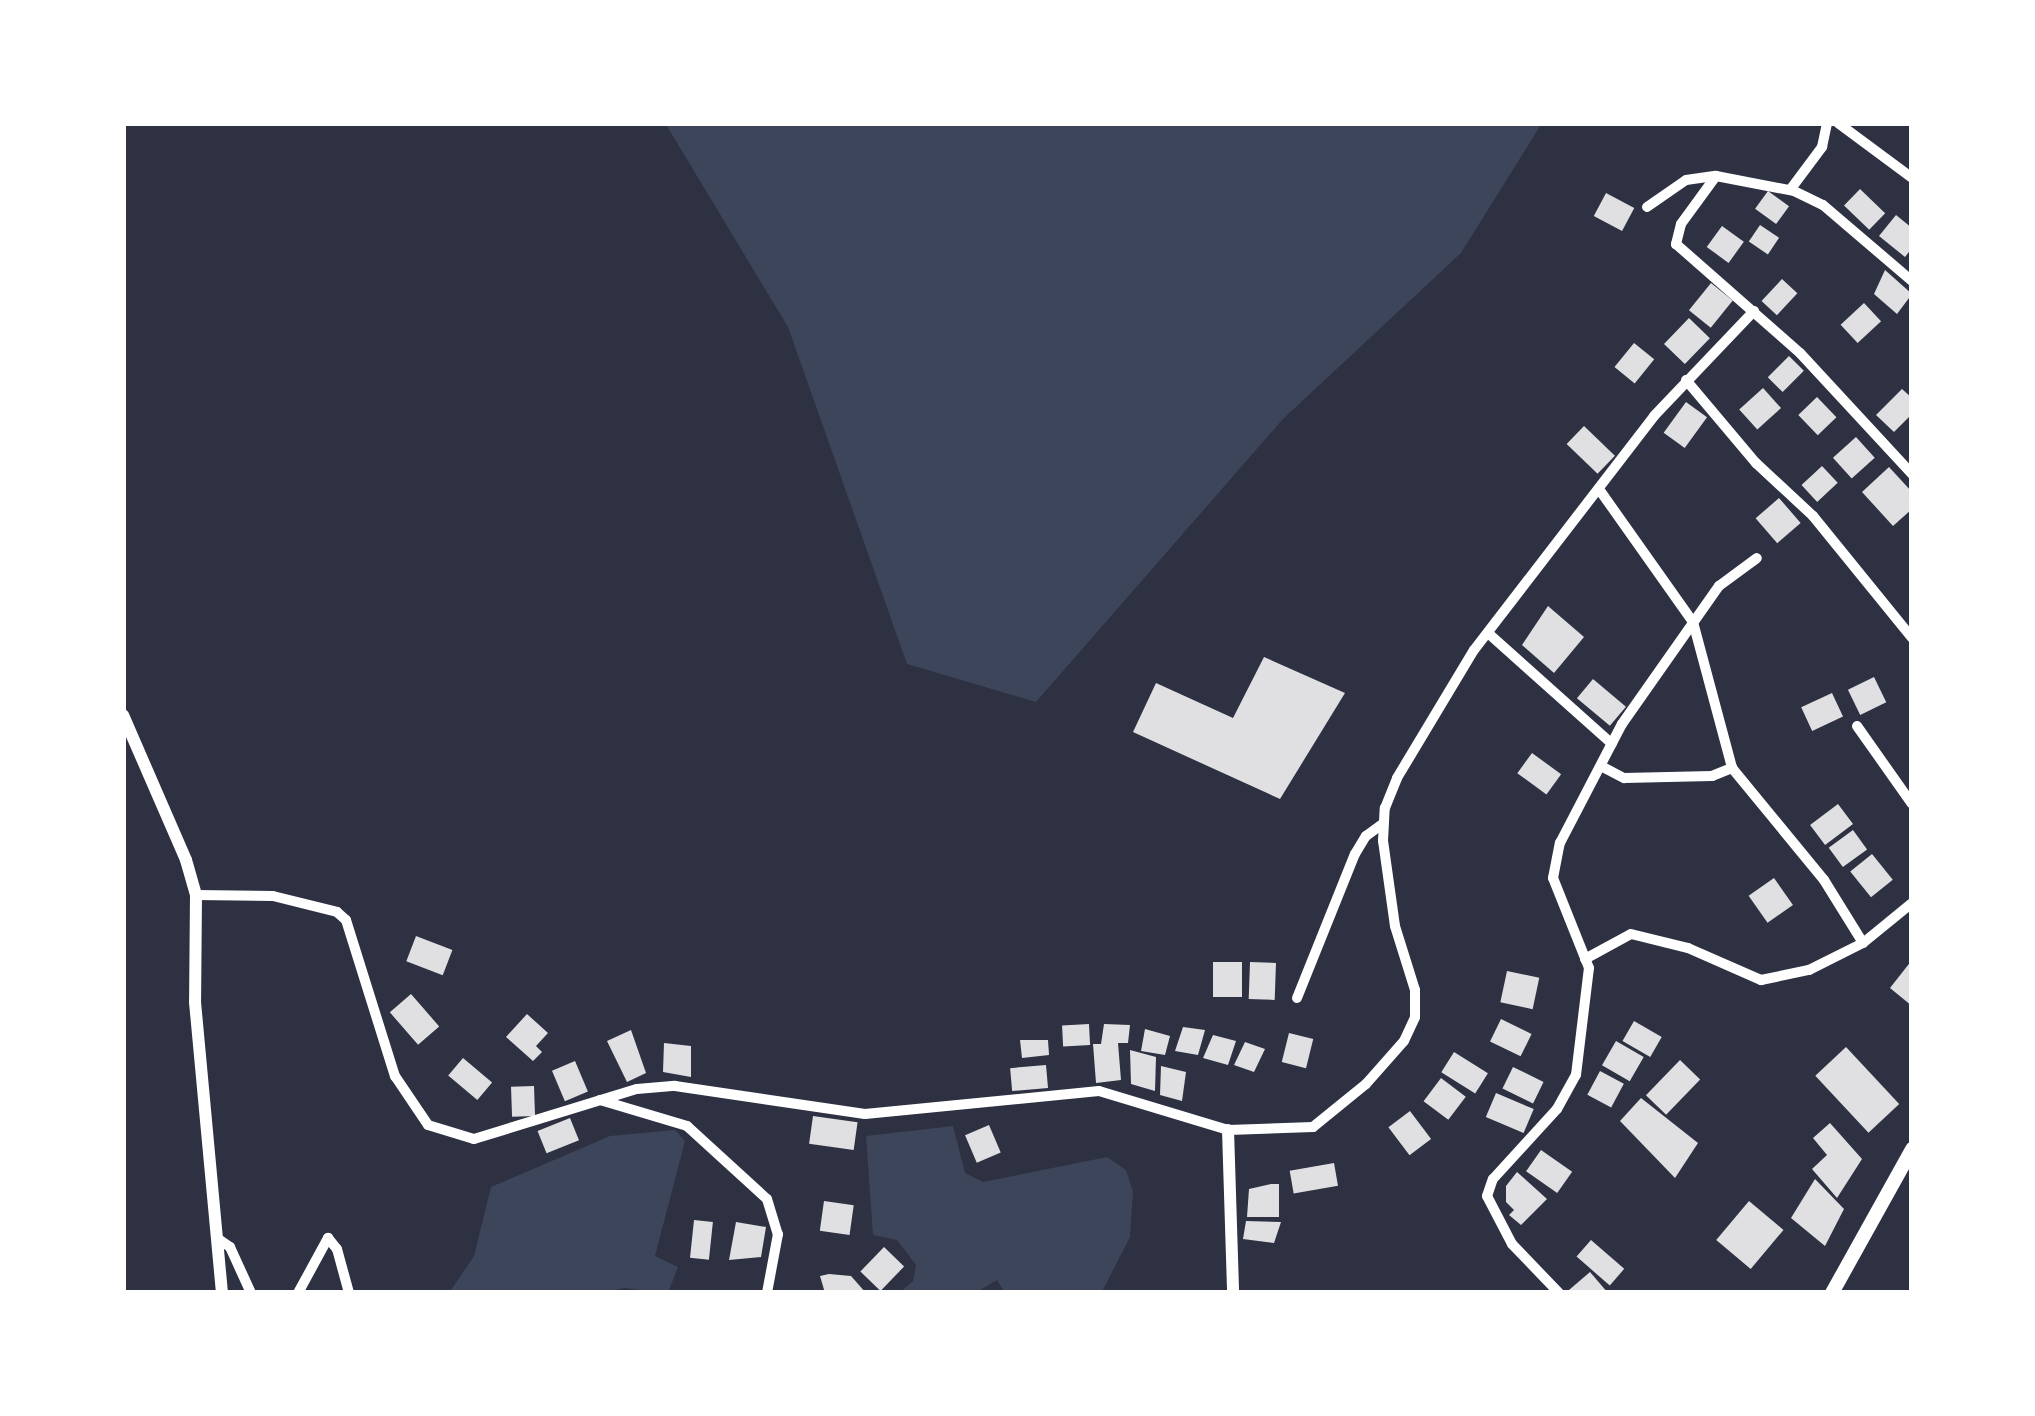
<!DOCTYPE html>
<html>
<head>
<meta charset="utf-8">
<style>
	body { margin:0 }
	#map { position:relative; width:2035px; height:1416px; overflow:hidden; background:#2d3142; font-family:"Source Sans 3",sans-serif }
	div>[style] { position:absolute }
	.green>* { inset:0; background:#3c4559 }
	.building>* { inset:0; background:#e0e0e3; transform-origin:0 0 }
	.minor>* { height:10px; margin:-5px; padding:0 5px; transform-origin:5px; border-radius:5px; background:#fff }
	.tertiary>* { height:12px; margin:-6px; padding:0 6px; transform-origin:6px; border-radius:6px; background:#fff }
	.secondary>* { height:14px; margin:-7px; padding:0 7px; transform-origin:7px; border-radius:7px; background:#fff }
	span { translate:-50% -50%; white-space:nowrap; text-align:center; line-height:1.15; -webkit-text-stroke:10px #fff; paint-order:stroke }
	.frame { position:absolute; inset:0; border:126px solid #fff; pointer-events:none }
</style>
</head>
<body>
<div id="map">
	<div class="green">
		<div style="clip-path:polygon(665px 123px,1542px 123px,1461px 253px,1283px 419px,1036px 702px,907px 664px,788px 327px)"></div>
		<div style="clip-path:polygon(953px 1126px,965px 1173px,983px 1182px,1107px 1157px,1126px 1170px,1133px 1192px,1130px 1237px,1103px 1290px,1005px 1293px,997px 1280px,975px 1293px,899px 1293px,913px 1281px,916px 1265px,897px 1240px,873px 1235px,866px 1136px)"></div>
		<div style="clip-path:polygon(675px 1130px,685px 1141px,655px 1256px,678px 1267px,668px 1293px,624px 1288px,602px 1293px,449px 1293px,474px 1256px,491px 1187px,610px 1136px)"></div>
	</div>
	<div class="building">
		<div style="left:1860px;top:189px;width:35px;height:23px;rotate:44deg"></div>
		<div style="left:1768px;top:191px;width:26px;height:22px;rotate:36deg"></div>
		<div style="left:1606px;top:193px;width:32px;height:26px;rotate:28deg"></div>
		<div style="clip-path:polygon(1896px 215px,1912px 228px,1912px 248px,1905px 257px,1879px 236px)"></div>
		<div style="left:1760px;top:225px;width:23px;height:20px;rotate:34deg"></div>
		<div style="left:1722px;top:226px;width:27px;height:26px;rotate:36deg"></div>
		<div style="clip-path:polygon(1885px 270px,1912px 294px,1897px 314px,1874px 294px)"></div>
		<div style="left:1782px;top:279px;width:21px;height:30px;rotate:43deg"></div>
		<div style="left:1711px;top:283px;width:28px;height:35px;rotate:39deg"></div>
		<div style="left:1864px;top:303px;width:25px;height:32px;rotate:47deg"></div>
		<div style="left:1689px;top:318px;width:29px;height:36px;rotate:44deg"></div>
		<div style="left:1634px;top:343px;width:26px;height:31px;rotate:39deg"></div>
		<div style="left:1789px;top:356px;width:21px;height:30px;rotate:45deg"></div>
		<div style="left:1763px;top:388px;width:27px;height:32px;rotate:48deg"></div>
		<div style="clip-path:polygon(1902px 389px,1912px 398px,1912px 414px,1894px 432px,1876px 415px)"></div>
		<div style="left:1817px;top:397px;width:28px;height:26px;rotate:46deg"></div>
		<div style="left:1686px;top:402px;width:26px;height:38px;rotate:36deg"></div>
		<div style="left:1584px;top:426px;width:43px;height:25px;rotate:44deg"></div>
		<div style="left:1856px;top:437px;width:28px;height:31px;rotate:48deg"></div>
		<div style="left:1822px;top:466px;width:23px;height:28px;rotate:47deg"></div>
		<div style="clip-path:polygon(1889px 467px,1912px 492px,1912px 509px,1893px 526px,1862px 492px)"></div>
		<div style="left:1779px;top:498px;width:33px;height:31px;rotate:49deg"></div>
		<div style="clip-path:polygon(1548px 606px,1584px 637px,1554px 673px,1522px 645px)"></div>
		<div style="clip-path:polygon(1264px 657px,1345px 693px,1280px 799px,1133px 732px,1156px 683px,1233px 718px)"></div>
		<div style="left:1874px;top:677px;width:28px;height:29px;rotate:64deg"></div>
		<div style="left:1593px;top:679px;width:43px;height:25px;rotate:40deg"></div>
		<div style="left:1832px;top:693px;width:26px;height:34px;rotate:65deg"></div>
		<div style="left:1532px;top:753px;width:36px;height:25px;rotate:36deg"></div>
		<div style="left:1838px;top:804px;width:25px;height:35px;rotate:53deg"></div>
		<div style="left:1853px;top:830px;width:24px;height:30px;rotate:54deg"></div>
		<div style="left:1872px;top:854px;width:33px;height:28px;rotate:51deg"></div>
		<div style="left:1774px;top:878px;width:33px;height:31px;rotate:55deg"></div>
		<div style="left:416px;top:936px;width:39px;height:27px;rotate:21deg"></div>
		<div style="clip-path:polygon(1912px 960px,1912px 1006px,1890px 988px)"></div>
		<div style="left:1242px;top:962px;width:35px;height:29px;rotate:90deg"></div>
		<div style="left:1250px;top:962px;width:26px;height:37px;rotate:2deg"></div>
		<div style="left:1507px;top:971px;width:33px;height:32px;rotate:12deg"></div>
		<div style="left:411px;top:994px;width:43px;height:28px;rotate:49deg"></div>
		<div style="clip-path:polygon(527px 1014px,548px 1033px,536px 1046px,542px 1052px,533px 1061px,506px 1037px)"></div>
		<div style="left:1501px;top:1019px;width:34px;height:25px;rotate:26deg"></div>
		<div style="left:1634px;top:1021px;width:32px;height:23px;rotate:30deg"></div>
		<div style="left:1089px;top:1024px;width:21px;height:27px;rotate:87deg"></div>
		<div style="clip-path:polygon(1104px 1024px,1130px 1025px,1128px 1043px,1118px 1043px,1121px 1080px,1096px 1083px,1093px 1044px,1101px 1044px)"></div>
		<div style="clip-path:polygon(1183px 1027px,1205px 1030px,1198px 1055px,1175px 1051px)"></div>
		<div style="clip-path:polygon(1145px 1029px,1170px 1036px,1165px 1055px,1141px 1051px)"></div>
		<div style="clip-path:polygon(631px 1030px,646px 1073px,627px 1082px,607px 1041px)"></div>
		<div style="left:1289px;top:1033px;width:25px;height:30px;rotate:14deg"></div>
		<div style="clip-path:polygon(1213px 1035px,1236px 1041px,1228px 1065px,1203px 1058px)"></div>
		<div style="clip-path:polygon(1020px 1040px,1048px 1040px,1049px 1055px,1022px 1058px)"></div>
		<div style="left:1616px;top:1041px;width:32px;height:28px;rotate:30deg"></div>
		<div style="clip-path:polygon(1245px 1042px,1265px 1049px,1254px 1072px,1234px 1065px)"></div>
		<div style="clip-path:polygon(664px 1043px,691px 1046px,691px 1077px,663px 1072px)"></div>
		<div style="left:1846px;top:1047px;width:78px;height:42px;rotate:47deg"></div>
		<div style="clip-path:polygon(1130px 1050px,1156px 1057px,1155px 1091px,1131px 1084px)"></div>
		<div style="left:1454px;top:1052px;width:40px;height:24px;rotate:32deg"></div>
		<div style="left:463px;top:1058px;width:38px;height:23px;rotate:40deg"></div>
		<div style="left:1680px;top:1060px;width:28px;height:49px;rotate:44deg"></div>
		<div style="left:575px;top:1061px;width:33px;height:25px;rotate:67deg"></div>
		<div style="left:1046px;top:1065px;width:23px;height:36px;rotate:85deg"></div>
		<div style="clip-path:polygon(1161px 1066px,1186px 1072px,1182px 1101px,1160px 1095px)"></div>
		<div style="left:1513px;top:1067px;width:34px;height:24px;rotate:26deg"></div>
		<div style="left:1600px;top:1071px;width:27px;height:27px;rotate:28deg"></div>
		<div style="left:1441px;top:1078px;width:31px;height:29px;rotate:37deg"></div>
		<div style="left:534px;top:1086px;width:30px;height:23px;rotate:88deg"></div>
		<div style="left:1496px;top:1093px;width:41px;height:26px;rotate:23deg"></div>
		<div style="clip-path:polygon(1641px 1098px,1698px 1143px,1675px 1178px,1620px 1121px)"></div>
		<div style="left:1410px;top:1111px;width:35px;height:27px;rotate:53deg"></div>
		<div style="left:813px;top:1116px;width:45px;height:28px;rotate:8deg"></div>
		<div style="left:570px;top:1118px;width:24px;height:35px;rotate:68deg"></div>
		<div style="clip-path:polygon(1830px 1123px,1862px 1159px,1837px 1198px,1812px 1169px,1827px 1155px,1813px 1138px)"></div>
		<div style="left:989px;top:1125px;width:30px;height:26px;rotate:67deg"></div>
		<div style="left:1541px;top:1150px;width:38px;height:26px;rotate:35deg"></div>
		<div style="left:1334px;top:1163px;width:23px;height:45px;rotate:80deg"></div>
		<div style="clip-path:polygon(1517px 1172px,1547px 1199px,1521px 1225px,1509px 1215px,1514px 1210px,1506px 1202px,1506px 1186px)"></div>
		<div style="clip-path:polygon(1815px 1179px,1844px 1209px,1825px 1246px,1791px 1218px)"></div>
		<div style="clip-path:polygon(1271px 1184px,1279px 1184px,1279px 1217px,1247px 1217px,1249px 1189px)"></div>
		<div style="left:824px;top:1201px;width:30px;height:30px;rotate:8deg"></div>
		<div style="left:1749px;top:1201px;width:45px;height:51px;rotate:40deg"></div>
		<div style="left:694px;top:1220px;width:19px;height:38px;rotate:6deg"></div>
		<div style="clip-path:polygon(1246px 1221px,1281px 1222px,1274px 1243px,1243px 1239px)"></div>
		<div style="clip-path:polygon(736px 1222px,766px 1227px,761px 1257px,729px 1260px)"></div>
		<div style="left:1591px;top:1240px;width:44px;height:22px;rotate:41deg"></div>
		<div style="left:884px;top:1247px;width:28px;height:34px;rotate:44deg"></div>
		<div style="clip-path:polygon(1590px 1272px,1608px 1293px,1572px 1293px,1569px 1290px)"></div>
		<div style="clip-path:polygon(829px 1274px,851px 1276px,866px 1293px,825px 1293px,820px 1276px)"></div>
	</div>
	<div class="minor">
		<div style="left:1838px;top:123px;width:92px;rotate:36.6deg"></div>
		<div style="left:1716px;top:176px;width:59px;rotate:126.1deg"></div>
		<div style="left:1681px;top:224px;width:21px;rotate:104deg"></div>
		<div style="left:1676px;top:244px;width:165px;rotate:41.3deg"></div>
		<div style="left:1800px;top:353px;width:165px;rotate:47.2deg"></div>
		<div style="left:1790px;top:190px;width:54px;rotate:-53.3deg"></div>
		<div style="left:1822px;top:147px;width:25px;rotate:-78deg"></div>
		<div style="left:1647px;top:207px;width:47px;rotate:-34.7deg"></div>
		<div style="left:1686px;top:180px;width:30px;rotate:-8deg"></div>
		<div style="left:1716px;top:176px;width:79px;rotate:10.9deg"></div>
		<div style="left:1794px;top:191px;width:32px;rotate:26deg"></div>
		<div style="left:1823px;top:205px;width:117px;rotate:40.5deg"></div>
		<div style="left:1686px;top:380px;width:109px;rotate:49.9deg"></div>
		<div style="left:1756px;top:463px;width:78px;rotate:42.9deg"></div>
		<div style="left:1813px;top:516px;width:157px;rotate:50.9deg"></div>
		<div style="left:1601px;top:492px;width:159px;rotate:54.7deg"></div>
		<div style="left:1693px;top:622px;width:151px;rotate:75deg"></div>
		<div style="left:1732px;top:768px;width:145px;rotate:50.6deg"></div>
		<div style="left:1824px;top:880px;width:74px;rotate:58.2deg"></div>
		<div style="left:1488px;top:633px;width:166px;rotate:41.8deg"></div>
		<div style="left:1857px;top:726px;width:95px;rotate:54.8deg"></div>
		<div style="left:1601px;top:766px;width:26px;rotate:28deg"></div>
		<div style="left:1624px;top:778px;width:88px;rotate:-1.3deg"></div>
		<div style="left:1712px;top:776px;width:22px;rotate:-22deg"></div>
		<div style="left:196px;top:895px;width:77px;rotate:0.7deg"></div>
		<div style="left:273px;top:896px;width:66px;rotate:14deg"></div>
		<div style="left:337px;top:912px;width:12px;rotate:42deg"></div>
		<div style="left:346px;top:920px;width:164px;rotate:72.6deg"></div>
		<div style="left:395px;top:1076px;width:59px;rotate:56deg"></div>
		<div style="left:428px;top:1125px;width:48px;rotate:16.9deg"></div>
		<div style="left:474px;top:1139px;width:170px;rotate:-17.1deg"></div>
		<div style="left:637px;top:1089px;width:38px;rotate:-5deg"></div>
		<div style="left:675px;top:1086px;width:192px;rotate:8.4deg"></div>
		<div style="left:865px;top:1114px;width:235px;rotate:-5.6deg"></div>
		<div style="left:1099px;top:1091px;width:135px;rotate:16.8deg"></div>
		<div style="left:1228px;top:1130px;width:85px;rotate:-2deg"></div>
		<div style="left:1313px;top:1127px;width:68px;rotate:-39.1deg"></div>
		<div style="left:1366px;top:1084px;width:57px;rotate:-48.5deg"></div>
		<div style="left:1404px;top:1041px;width:26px;rotate:-65deg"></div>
		<div style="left:1415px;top:1017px;width:27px;rotate:-90deg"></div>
		<div style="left:1415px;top:990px;width:67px;rotate:-107.4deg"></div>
		<div style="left:1395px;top:926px;width:86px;rotate:-98deg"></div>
		<div style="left:1383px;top:841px;width:33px;rotate:-87deg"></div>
		<div style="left:1385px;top:808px;width:32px;rotate:-68deg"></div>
		<div style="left:1397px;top:778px;width:149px;rotate:-59deg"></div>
		<div style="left:1474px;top:650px;width:295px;rotate:-52.4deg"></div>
		<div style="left:1654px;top:416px;width:145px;rotate:-46.4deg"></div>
		<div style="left:1585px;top:959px;width:52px;rotate:-28.5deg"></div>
		<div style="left:1631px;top:934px;width:59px;rotate:13.8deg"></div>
		<div style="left:1688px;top:948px;width:80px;rotate:23.7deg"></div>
		<div style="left:1761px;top:980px;width:49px;rotate:-11.8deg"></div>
		<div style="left:1809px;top:970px;width:60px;rotate:-26.6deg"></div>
		<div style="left:1863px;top:943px;width:63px;rotate:-39.2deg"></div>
		<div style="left:1297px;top:998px;width:155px;rotate:-68.1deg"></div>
		<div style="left:1355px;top:854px;width:21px;rotate:-59deg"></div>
		<div style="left:1366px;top:836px;width:22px;rotate:-36deg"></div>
		<div style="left:600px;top:1100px;width:91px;rotate:16.6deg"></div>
		<div style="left:687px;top:1126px;width:108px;rotate:42.4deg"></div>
		<div style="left:767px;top:1199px;width:37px;rotate:73deg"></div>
		<div style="left:778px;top:1234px;width:60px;rotate:100.6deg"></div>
		<div style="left:217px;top:1238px;width:16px;rotate:35deg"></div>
		<div style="left:230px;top:1247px;width:51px;rotate:65.5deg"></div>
		<div style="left:298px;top:1293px;width:63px;rotate:-61.4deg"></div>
		<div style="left:328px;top:1238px;width:14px;rotate:51deg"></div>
		<div style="left:337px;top:1249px;width:46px;rotate:74.7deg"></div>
		<div style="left:1559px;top:1293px;width:68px;rotate:-133.8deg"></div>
		<div style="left:1512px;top:1244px;width:54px;rotate:-117.5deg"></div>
		<div style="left:1487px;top:1196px;width:18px;rotate:-71deg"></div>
		<div style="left:1493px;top:1179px;width:95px;rotate:-47.6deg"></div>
		<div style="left:1557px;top:1109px;width:39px;rotate:-61deg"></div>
		<div style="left:1576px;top:1075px;width:108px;rotate:-83.1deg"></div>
		<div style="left:1589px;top:968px;width:97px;rotate:-111.8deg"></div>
		<div style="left:1553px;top:878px;width:36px;rotate:-79deg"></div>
		<div style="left:1560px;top:843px;width:134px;rotate:-62.5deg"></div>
		<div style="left:1622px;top:724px;width:169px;rotate:-54.9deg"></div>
		<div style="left:1719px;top:586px;width:47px;rotate:-36.4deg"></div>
	</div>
	<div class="tertiary">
		<div style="left:123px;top:715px;width:158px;rotate:66.5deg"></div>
		<div style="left:186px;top:860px;width:36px;rotate:74deg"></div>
		<div style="left:196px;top:895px;width:107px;rotate:90.5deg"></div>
		<div style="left:195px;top:1002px;width:292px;rotate:84.7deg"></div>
		<div style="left:1228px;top:1130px;width:163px;rotate:88.2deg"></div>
	</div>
	<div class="secondary">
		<div style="left:1832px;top:1293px;width:165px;rotate:-60.9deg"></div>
	</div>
	<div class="frame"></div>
</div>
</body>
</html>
